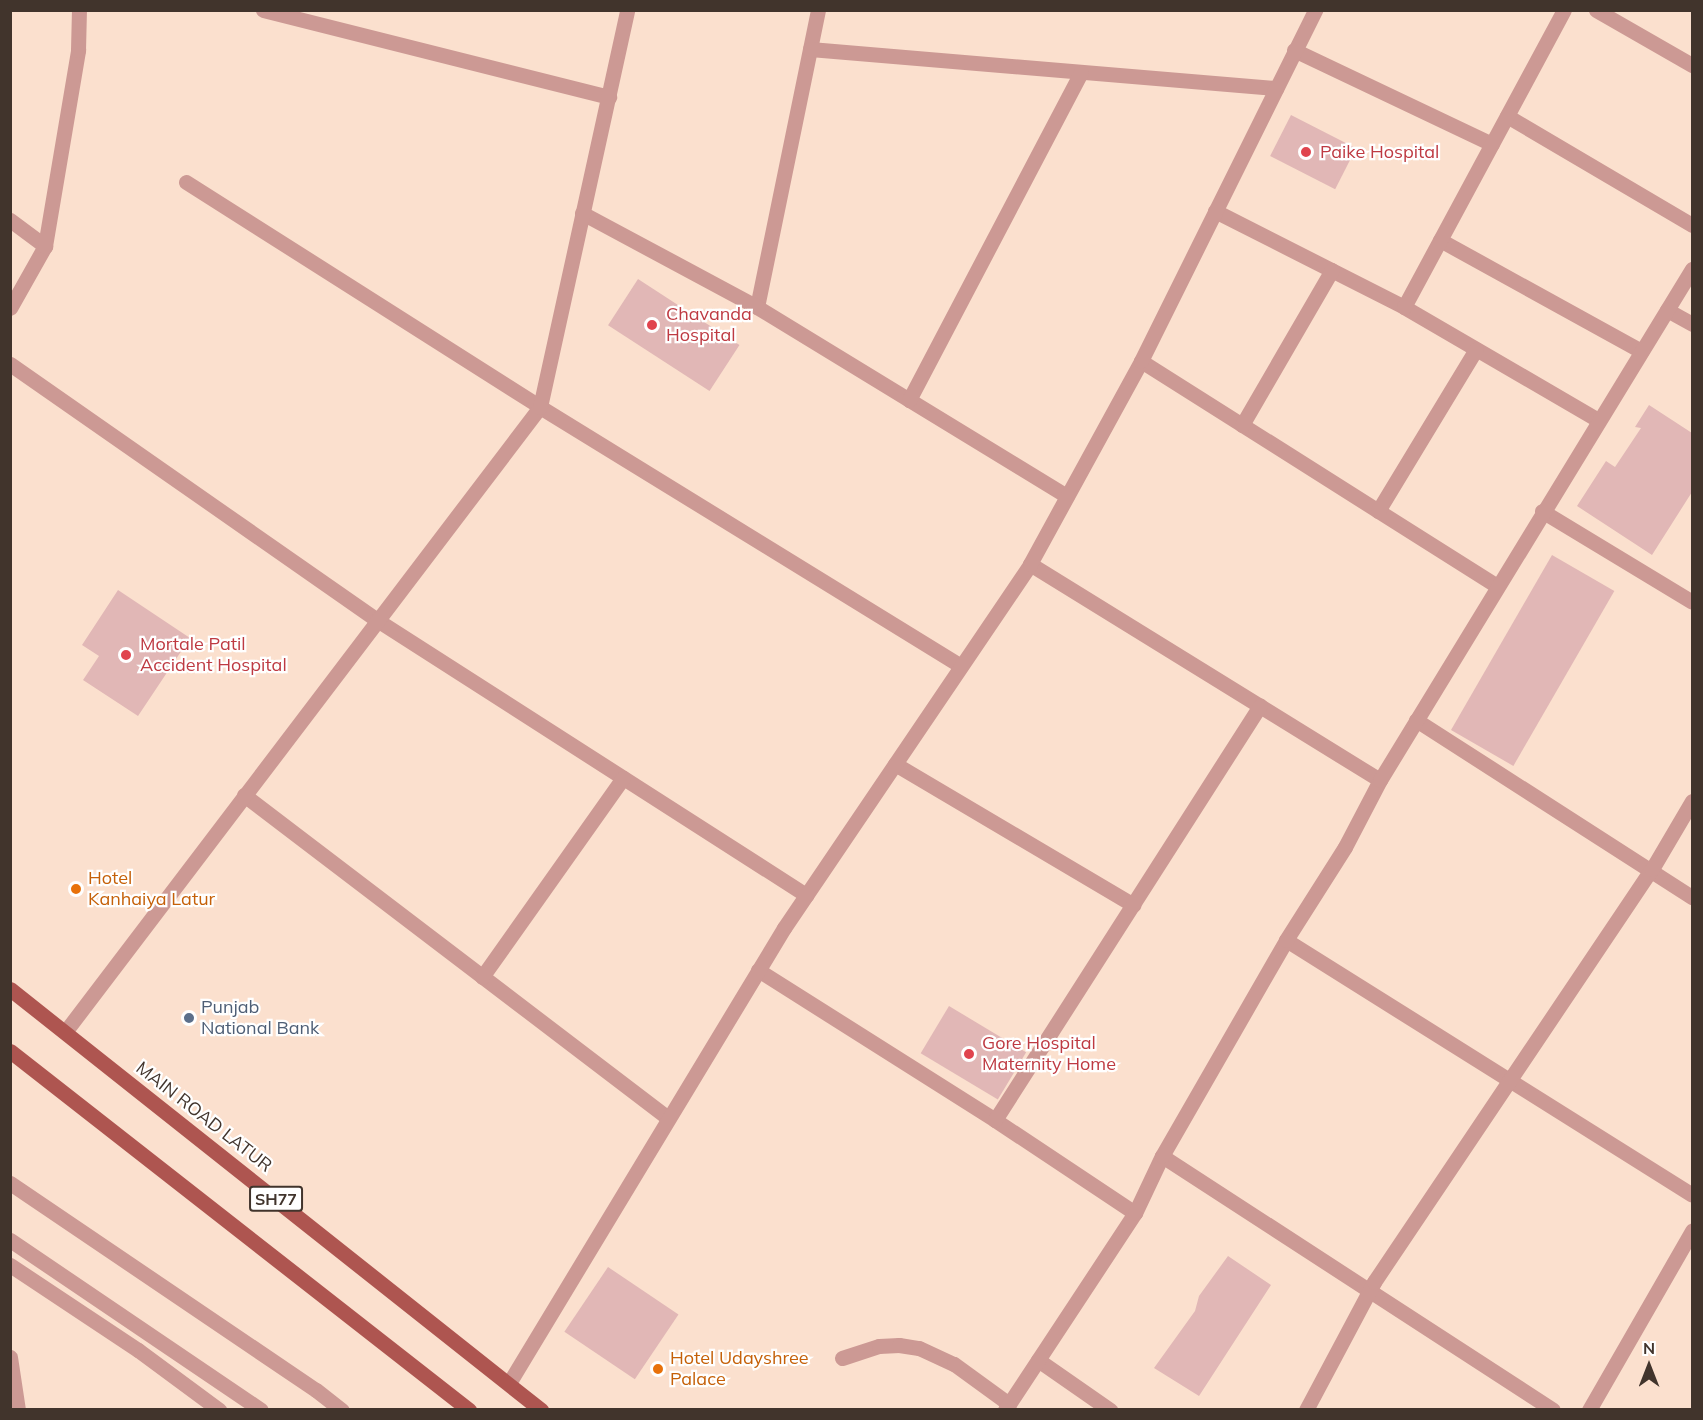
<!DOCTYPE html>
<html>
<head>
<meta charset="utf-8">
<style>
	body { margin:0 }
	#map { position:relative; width:1703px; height:1420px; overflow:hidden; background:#fbe0ce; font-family:Mulish,sans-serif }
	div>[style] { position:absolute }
	.building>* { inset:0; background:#e1b7b6; transform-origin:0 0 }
	.minor>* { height:15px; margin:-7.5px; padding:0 7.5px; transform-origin:7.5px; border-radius:7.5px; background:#cc9994 }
	.major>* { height:15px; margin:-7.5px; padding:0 7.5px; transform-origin:7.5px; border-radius:7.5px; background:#ae5550 }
	.dots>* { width:16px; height:16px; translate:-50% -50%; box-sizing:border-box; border:3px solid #fff; border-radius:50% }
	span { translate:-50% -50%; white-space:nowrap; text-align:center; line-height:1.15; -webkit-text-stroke:4.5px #fff; paint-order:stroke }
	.shield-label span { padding:2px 4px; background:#fff; border:2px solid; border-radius:4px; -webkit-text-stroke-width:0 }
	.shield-label { font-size:16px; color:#41342c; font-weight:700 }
	.health-label { font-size:18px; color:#be3a42 }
	.left { translate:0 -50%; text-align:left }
	.food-label { font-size:18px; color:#c56008 }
	.service-label { font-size:18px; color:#4e5e75 }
	.street-label { font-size:18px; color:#41342c }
	.frame { position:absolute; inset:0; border:12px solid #41342c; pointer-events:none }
	.north { position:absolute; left:1619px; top:1336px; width:60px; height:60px; -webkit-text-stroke:4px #fff; paint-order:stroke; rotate:0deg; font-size:16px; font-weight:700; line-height:24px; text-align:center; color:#41342c }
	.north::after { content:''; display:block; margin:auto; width:21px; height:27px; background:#41342c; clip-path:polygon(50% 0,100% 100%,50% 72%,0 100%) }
</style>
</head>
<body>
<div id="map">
	<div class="building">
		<div style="left:1291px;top:115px;width:73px;height:46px;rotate:27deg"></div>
		<div style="left:638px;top:279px;width:121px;height:55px;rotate:33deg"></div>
		<div style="clip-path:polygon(1649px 405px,1692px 433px,1692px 492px,1652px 555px,1577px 506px,1606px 461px,1615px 467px,1641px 428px,1635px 427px)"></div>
		<div style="left:1552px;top:555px;width:72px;height:202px;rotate:30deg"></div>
		<div style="clip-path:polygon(118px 590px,190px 638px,138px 716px,83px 680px,99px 656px,82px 645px)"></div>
		<div style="left:949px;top:1006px;width:90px;height:55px;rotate:31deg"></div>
		<div style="clip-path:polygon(1228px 1256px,1271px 1285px,1199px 1396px,1154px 1368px,1195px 1311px,1199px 1296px)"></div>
		<div style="left:608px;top:1267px;width:85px;height:78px;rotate:34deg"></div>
	</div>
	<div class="minor">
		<div style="left:263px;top:10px;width:357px;rotate:14.1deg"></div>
		<div style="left:818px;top:10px;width:303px;rotate:101.6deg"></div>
		<div style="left:757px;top:307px;width:363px;rotate:31.4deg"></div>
		<div style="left:1596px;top:10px;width:111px;rotate:29.8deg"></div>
		<div style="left:810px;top:49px;width:468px;rotate:4.8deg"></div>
		<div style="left:1294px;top:50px;width:219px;rotate:25.4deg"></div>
		<div style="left:1507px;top:116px;width:215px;rotate:30.5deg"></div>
		<div style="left:186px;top:182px;width:419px;rotate:32.4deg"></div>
		<div style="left:540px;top:407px;width:494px;rotate:31.6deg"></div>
		<div style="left:1215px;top:211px;width:212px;rotate:26.9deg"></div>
		<div style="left:1404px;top:307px;width:225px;rotate:30.2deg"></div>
		<div style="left:582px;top:213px;width:199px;rotate:28.2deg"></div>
		<div style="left:10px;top:220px;width:44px;rotate:36.6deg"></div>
		<div style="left:45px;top:246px;width:71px;rotate:119.4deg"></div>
		<div style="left:1440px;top:240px;width:230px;rotate:28.9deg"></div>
		<div style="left:45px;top:246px;width:199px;rotate:-80.4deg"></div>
		<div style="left:78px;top:50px;width:40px;rotate:-88.6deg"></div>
		<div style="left:1404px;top:307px;width:337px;rotate:-61.7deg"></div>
		<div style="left:1667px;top:310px;width:29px;rotate:29deg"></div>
		<div style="left:1141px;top:361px;width:421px;rotate:32.3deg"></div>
		<div style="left:10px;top:364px;width:447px;rotate:34.9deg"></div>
		<div style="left:377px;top:620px;width:510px;rotate:32.66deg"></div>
		<div style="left:909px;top:400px;width:370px;rotate:-62.3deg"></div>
		<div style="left:1242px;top:425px;width:179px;rotate:-59.9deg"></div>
		<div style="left:1378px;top:511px;width:189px;rotate:-58.8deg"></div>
		<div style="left:1542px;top:511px;width:175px;rotate:31.2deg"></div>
		<div style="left:1030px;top:564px;width:411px;rotate:31.7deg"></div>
		<div style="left:1416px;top:720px;width:328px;rotate:32.7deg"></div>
		<div style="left:895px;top:764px;width:277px;rotate:30.6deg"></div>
		<div style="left:244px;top:795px;width:533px;rotate:37.3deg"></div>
		<div style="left:1286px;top:940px;width:479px;rotate:32.1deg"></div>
		<div style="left:758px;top:970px;width:280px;rotate:32.3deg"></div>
		<div style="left:995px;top:1120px;width:168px;rotate:33.6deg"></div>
		<div style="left:482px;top:977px;width:244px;rotate:-54.7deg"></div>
		<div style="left:65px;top:1032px;width:785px;rotate:-52.77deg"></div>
		<div style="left:540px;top:407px;width:406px;rotate:-77.6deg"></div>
		<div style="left:995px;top:1120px;width:492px;rotate:-57.4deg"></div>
		<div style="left:1162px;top:1156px;width:466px;rotate:33deg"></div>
		<div style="left:10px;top:1183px;width:369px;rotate:34.1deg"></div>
		<div style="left:316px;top:1390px;width:33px;rotate:38deg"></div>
		<div style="left:10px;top:1240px;width:303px;rotate:34.1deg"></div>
		<div style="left:10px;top:1265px;width:154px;rotate:33.6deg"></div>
		<div style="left:138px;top:1350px;width:101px;rotate:36.5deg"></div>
		<div style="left:10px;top:1357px;width:54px;rotate:81.4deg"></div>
		<div style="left:842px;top:1358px;width:39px;rotate:-18deg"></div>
		<div style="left:879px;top:1346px;width:20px;rotate:-3deg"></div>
		<div style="left:899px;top:1345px;width:20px;rotate:9deg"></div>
		<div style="left:919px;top:1348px;width:38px;rotate:25deg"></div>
		<div style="left:954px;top:1364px;width:68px;rotate:36deg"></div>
		<div style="left:1038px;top:1360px;width:88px;rotate:34.8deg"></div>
		<div style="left:509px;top:1383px;width:532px;rotate:-58.85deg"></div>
		<div style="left:784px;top:928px;width:439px;rotate:-55.9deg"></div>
		<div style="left:1030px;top:564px;width:231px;rotate:-61.3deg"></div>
		<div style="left:1141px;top:361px;width:392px;rotate:-63.6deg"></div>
		<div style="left:1005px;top:1410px;width:236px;rotate:-56.6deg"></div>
		<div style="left:1135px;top:1213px;width:63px;rotate:-64.7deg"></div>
		<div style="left:1162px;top:1156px;width:249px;rotate:-60.1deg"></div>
		<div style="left:1286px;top:940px;width:110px;rotate:-57.6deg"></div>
		<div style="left:1345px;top:847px;width:76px;rotate:-62.4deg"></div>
		<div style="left:1380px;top:780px;width:599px;rotate:-58.59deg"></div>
		<div style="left:1306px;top:1410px;width:145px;rotate:-62deg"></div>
		<div style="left:1374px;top:1282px;width:498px;rotate:-56.1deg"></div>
		<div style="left:1652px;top:869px;width:79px;rotate:-59.5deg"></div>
		<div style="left:1589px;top:1410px;width:207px;rotate:-60.1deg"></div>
	</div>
	<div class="major">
		<div style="left:10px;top:989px;width:678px;rotate:38.41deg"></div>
		<div style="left:10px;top:1051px;width:583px;rotate:38.03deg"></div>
	</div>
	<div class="dots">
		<div style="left:1306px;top:152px;background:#e0444e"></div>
		<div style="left:652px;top:325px;background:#e0444e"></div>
		<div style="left:126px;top:655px;background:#e0444e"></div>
		<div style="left:76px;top:889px;background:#e8710a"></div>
		<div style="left:189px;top:1018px;background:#5c6f8a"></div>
		<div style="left:969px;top:1054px;background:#e0444e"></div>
		<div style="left:658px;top:1369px;background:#e8710a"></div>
	</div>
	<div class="shield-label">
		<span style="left:276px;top:1199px">SH77</span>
	</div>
	<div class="health-label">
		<span class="left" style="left:1320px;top:152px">Paike Hospital</span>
		<span class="left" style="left:666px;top:325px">Chavanda<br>Hospital</span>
		<span class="left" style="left:140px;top:655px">Mortale Patil<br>Accident Hospital</span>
		<span class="left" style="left:982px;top:1054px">Gore Hospital<br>Maternity Home</span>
	</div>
	<div class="food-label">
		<span class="left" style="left:88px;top:889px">Hotel<br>Kanhaiya Latur</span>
		<span class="left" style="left:670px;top:1369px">Hotel Udayshree<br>Palace</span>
	</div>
	<div class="service-label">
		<span class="left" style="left:201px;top:1018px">Punjab<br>National Bank</span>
	</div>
	<div class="street-label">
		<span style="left:204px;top:1117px;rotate:38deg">MAIN ROAD LATUR</span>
	</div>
	<div class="frame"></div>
	<div class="north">N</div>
</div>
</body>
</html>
